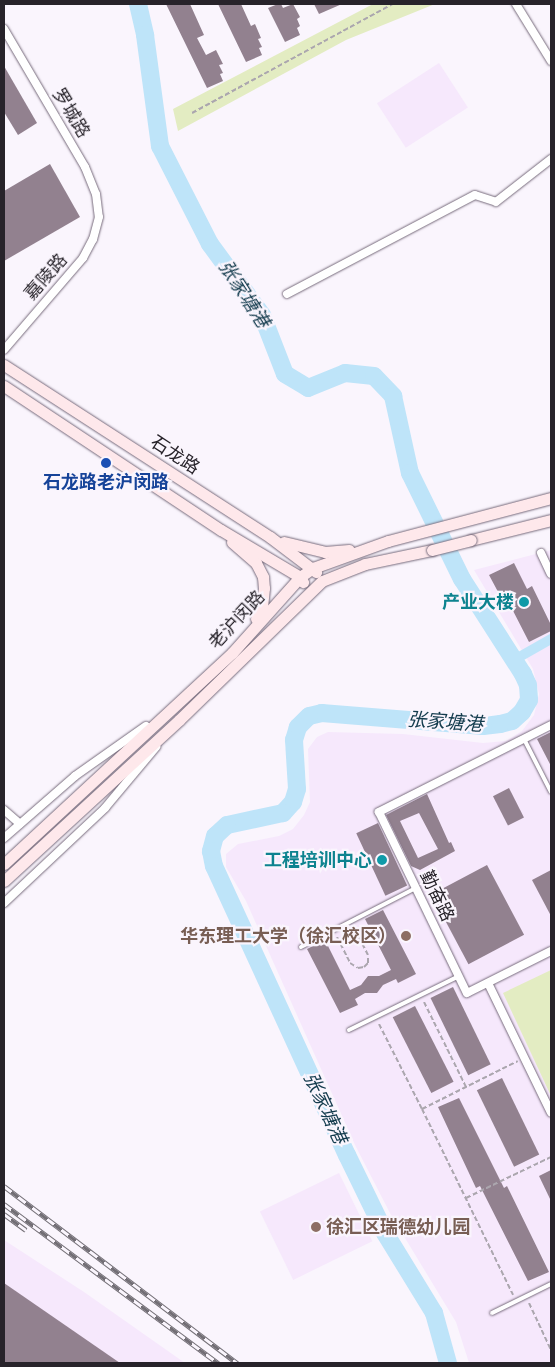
<!DOCTYPE html>
<html>
<head>
<meta charset="utf-8">
<style>
	body { margin:0 }
	#map { position:relative; width:555px; height:1367px; overflow:hidden; background:#faf5fd; font-family:Jost,"Noto Sans SC",sans-serif }
	div>[style] { position:absolute }
	.built>* { inset:0; background:#f6e8fc; transform-origin:0 0 }
	.green>* { inset:0; background:#e3ecc2 }
	.canal>* { height:10px; margin:-5px; padding:0 5px; transform-origin:5px; border-radius:5px; background:#bee4f9 }
	.river>* { height:18px; margin:-9px; padding:0 9px; transform-origin:9px; border-radius:9px; background:#bee4f9 }
	.building>* { inset:0; background:#92818f; transform-origin:0 0 }
	.path>* { height:2px; margin-top:-1px; transform-origin:0; background:repeating-linear-gradient(90deg,#aba6ae 0 5px,transparent 0 7.5px) }
	.roads { filter:drop-shadow(0 0 1px #776b7c) drop-shadow(0 0 1px #776b7c) }
	.service>* { height:4px; margin:-2px; padding:0 2px; transform-origin:2px; border-radius:2px; background:#fff }
	.minor>* { height:8px; margin:-4px; padding:0 4px; transform-origin:4px; border-radius:4px; background:#fff }
	.secondary>* { height:11px; margin:-5.5px; padding:0 5.5px; transform-origin:5.5px; border-radius:5.5px; background:#fee8eb }
	.rail>* { height:5px; margin-top:-2.5px; transform-origin:0; background:repeating-linear-gradient(90deg,#faf5fd 0 9px,#726e75 0 18px); box-sizing:border-box; border-block:1px solid #726e75 }
	.bridges { filter:drop-shadow(0 0 1px #776b7c) drop-shadow(0 0 1px #776b7c) }
	.secondary-bridge>* { height:11px; margin:-5.5px; padding:0 5.5px; transform-origin:5.5px; border-radius:5.5px; background:#fee8eb }
	.dots>* { width:14px; height:14px; translate:-50% -50%; box-sizing:border-box; border:2px solid #faf5fd; border-radius:50% }
	span { translate:-50% -50%; white-space:nowrap; text-align:center; line-height:1.15; -webkit-text-stroke:4.5px #faf5fd; paint-order:stroke }
	.street-label { font-size:18px; color:#27232a }
	.transit-label { font-size:18px; color:#164399; font-weight:700 }
	.culture-label { font-size:18px; color:#0d838f; font-weight:700 }
	.right { translate:-100% -50%; text-align:right }
	.education-label { font-size:18px; color:#785e54; font-weight:700 }
	.left { translate:0 -50%; text-align:left }
	.water-label { font-size:19px; color:#133b4d; font-style:italic }
	.frame { position:absolute; inset:0; border:5px solid #27232a; pointer-events:none }
</style>
</head>
<body>
<div id="map">
	<div class="built">
		<div style="left:439px;top:63px;width:53px;height:74px;rotate:57deg"></div>
		<div style="clip-path:polygon(551px 550px,551px 1363px,469px 1363px,456px 1322px,391px 1215px,355px 1145px,246px 901px,226px 867px,226px 854px,238px 844px,279px 836px,293px 829px,304px 815px,310px 802px,308px 749px,317px 737px,328px 732px,403px 734px,483px 743px,506px 741px,522px 731px,534px 715px,539px 694px,533px 669px,474px 570px)"></div>
		<div style="left:339px;top:1173px;width:76px;height:88px;rotate:64deg"></div>
		<div style="clip-path:polygon(4px 1240px,84px 1292px,185px 1363px,4px 1363px)"></div>
	</div>
	<div class="green">
		<div style="clip-path:polygon(373px 4px,435px 4px,346px 40px,178px 131px,173px 109px)"></div>
		<div style="clip-path:polygon(551px 970px,551px 1096px,503px 993px)"></div>
	</div>
	<div class="canal">
		<div style="left:514px;top:660px;width:43px;rotate:-29.6deg"></div>
	</div>
	<div class="river">
		<div style="left:138px;top:4px;width:32px;rotate:77deg"></div>
		<div style="left:145px;top:35px;width:112px;rotate:82.3deg"></div>
		<div style="left:160px;top:146px;width:110px;rotate:63deg"></div>
		<div style="left:210px;top:244px;width:88px;rotate:53.8deg"></div>
		<div style="left:262px;top:315px;width:63px;rotate:68.7deg"></div>
		<div style="left:285px;top:374px;width:27px;rotate:31deg"></div>
		<div style="left:308px;top:388px;width:40px;rotate:-22deg"></div>
		<div style="left:345px;top:373px;width:29px;rotate:6deg"></div>
		<div style="left:374px;top:376px;width:28px;rotate:46deg"></div>
		<div style="left:393px;top:396px;width:79px;rotate:77.6deg"></div>
		<div style="left:410px;top:473px;width:118px;rotate:63.9deg"></div>
		<div style="left:462px;top:579px;width:113px;rotate:57.3deg"></div>
		<div style="left:523px;top:674px;width:12px;rotate:66deg"></div>
		<div style="left:528px;top:685px;width:15px;rotate:86deg"></div>
		<div style="left:529px;top:700px;width:14px;rotate:120deg"></div>
		<div style="left:522px;top:712px;width:13px;rotate:138deg"></div>
		<div style="left:512px;top:721px;width:12px;rotate:166deg"></div>
		<div style="left:500px;top:724px;width:17px;rotate:173deg"></div>
		<div style="left:483px;top:726px;width:162px;rotate:-175.4deg"></div>
		<div style="left:322px;top:713px;width:13px;rotate:167deg"></div>
		<div style="left:309px;top:716px;width:16px;rotate:135deg"></div>
		<div style="left:298px;top:727px;width:14px;rotate:107deg"></div>
		<div style="left:294px;top:740px;width:49px;rotate:86.5deg"></div>
		<div style="left:297px;top:789px;width:14px;rotate:107deg"></div>
		<div style="left:293px;top:802px;width:15px;rotate:132deg"></div>
		<div style="left:283px;top:813px;width:57px;rotate:167.9deg"></div>
		<div style="left:227px;top:825px;width:16px;rotate:137deg"></div>
		<div style="left:215px;top:836px;width:16px;rotate:105deg"></div>
		<div style="left:211px;top:851px;width:15px;rotate:79deg"></div>
		<div style="left:214px;top:866px;width:318px;rotate:65.3deg"></div>
		<div style="left:347px;top:1155px;width:87px;rotate:64deg"></div>
		<div style="left:385px;top:1233px;width:94px;rotate:58.5deg"></div>
		<div style="left:434px;top:1313px;width:52px;rotate:74.4deg"></div>
	</div>
	<div class="building">
		<div style="clip-path:polygon(166px 4px,190px 4px,204px 35px,197px 38px,206px 55px,216px 50px,223px 64px,219px 65px,223px 73px,220px 74px,223px 81px,207px 88px)"></div>
		<div style="clip-path:polygon(218px 4px,241px 4px,251px 26px,255px 24px,261px 38px,258px 39px,262px 47px,259px 48px,262px 55px,246px 62px)"></div>
		<div style="clip-path:polygon(278px 4px,281px 4px,283px 8px,293px 4px,300px 17px,297px 19px,300px 26px,297px 28px,300px 35px,285px 42px,268px 8px)"></div>
		<div style="clip-path:polygon(314px 4px,342px 4px,319px 14px)"></div>
		<div style="clip-path:polygon(4px 66px,37px 123px,18px 135px,4px 112px)"></div>
		<div style="clip-path:polygon(50px 164px,80px 217px,4px 261px,4px 191px)"></div>
		<div style="clip-path:polygon(514px 563px,527px 589px,532px 586px,551px 625px,551px 631px,529px 642px,508px 601px,504px 603px,489px 575px)"></div>
		<div style="clip-path:polygon(551px 732px,551px 766px,537px 739px)"></div>
		<div style="left:509px;top:788px;width:33px;height:18px;rotate:63deg"></div>
		<div style="clip-path:polygon(evenodd,427px 794px,449px 843px,451px 842px,455px 851px,420px 870px,411px 866px,386px 815px,427px 794px,419px 813px,438px 849px,418px 858px,400px 821px,419px 813px)"></div>
		<div style="left:378px;top:823px;width:69px;height:24px;rotate:65deg"></div>
		<div style="left:487px;top:865px;width:79px;height:63px;rotate:62deg"></div>
		<div style="clip-path:polygon(551px 870px,551px 916px,532px 880px)"></div>
		<div style="clip-path:polygon(383px 910px,416px 974px,398px 983px,396px 979px,383px 985px,377px 993px,365px 993px,355px 999px,358px 1005px,340px 1013px,307px 949px,325px 940px,350px 990px,361px 985px,368px 976px,379px 976px,391px 970px,365px 919px)"></div>
		<div style="left:453px;top:987px;width:86px;height:25px;rotate:64deg"></div>
		<div style="left:415px;top:1006px;width:85px;height:25px;rotate:63deg"></div>
		<div style="left:502px;top:1078px;width:85px;height:28px;rotate:64deg"></div>
		<div style="clip-path:polygon(459px 1098px,504px 1188px,507px 1186px,549px 1272px,528px 1281px,480px 1186px,476px 1188px,438px 1107px)"></div>
		<div style="clip-path:polygon(551px 1170px,551px 1201px,539px 1176px)"></div>
		<div style="clip-path:polygon(4px 1283px,120px 1363px,4px 1363px)"></div>
	</div>
	<div class="path">
		<div style="left:192px;top:113px;width:229px;rotate:-28.5deg"></div>
		<div style="left:337px;top:937px;width:29px;rotate:63deg"></div>
		<div style="left:350px;top:963px;width:9px;rotate:32deg"></div>
		<div style="left:358px;top:968px;width:6px;rotate:-9deg"></div>
		<div style="left:364px;top:967px;width:6px;rotate:-45deg"></div>
		<div style="left:368px;top:963px;width:8px;rotate:-90deg"></div>
		<div style="left:368px;top:955px;width:33px;rotate:-117deg"></div>
		<div style="left:424px;top:1002px;width:95px;rotate:63.7deg"></div>
		<div style="left:379px;top:1024px;width:95px;rotate:63.2deg"></div>
		<div style="left:422px;top:1109px;width:107px;rotate:-26.6deg"></div>
		<div style="left:422px;top:1109px;width:207px;rotate:63.9deg"></div>
		<div style="left:466px;top:1198px;width:94px;rotate:-25.8deg"></div>
		<div style="left:529px;top:1303px;width:52px;rotate:64.9deg"></div>
	</div>
	<div class="roads">
		<div class="service">
			<div style="left:524px;top:739px;width:59px;rotate:63deg"></div>
			<div style="left:301px;top:947px;width:129px;rotate:-27.2deg"></div>
			<div style="left:349px;top:1030px;width:123px;rotate:-26.1deg"></div>
			<div style="left:492px;top:1313px;width:66px;rotate:-26.2deg"></div>
		</div>
		<div class="minor">
			<div style="left:516px;top:4px;width:67px;rotate:58.4deg"></div>
			<div style="left:4px;top:29px;width:160px;rotate:59.6deg"></div>
			<div style="left:85px;top:167px;width:29px;rotate:68deg"></div>
			<div style="left:96px;top:194px;width:23px;rotate:83deg"></div>
			<div style="left:99px;top:217px;width:23px;rotate:105deg"></div>
			<div style="left:93px;top:239px;width:21px;rotate:118deg"></div>
			<div style="left:83px;top:258px;width:121px;rotate:130.7deg"></div>
			<div style="left:287px;top:294px;width:212px;rotate:-27.8deg"></div>
			<div style="left:475px;top:195px;width:22px;rotate:18deg"></div>
			<div style="left:496px;top:202px;width:70px;rotate:-38deg"></div>
			<div style="left:541px;top:553px;width:23px;rotate:65deg"></div>
			<div style="left:551px;top:725px;width:193px;rotate:153.2deg"></div>
			<div style="left:379px;top:812px;width:201px;rotate:64.1deg"></div>
			<div style="left:467px;top:993px;width:94px;rotate:-26.6deg"></div>
			<div style="left:4px;top:810px;width:21px;rotate:41deg"></div>
			<div style="left:4px;top:838px;width:94px;rotate:-41.1deg"></div>
			<div style="left:75px;top:776px;width:87px;rotate:-35.2deg"></div>
			<div style="left:4px;top:903px;width:139px;rotate:-43.2deg"></div>
			<div style="left:105px;top:808px;width:80px;rotate:-50.1deg"></div>
			<div style="left:488px;top:983px;width:144px;rotate:64.1deg"></div>
		</div>
		<div class="secondary">
			<div style="left:4px;top:365px;width:317px;rotate:32.9deg"></div>
			<div style="left:270px;top:537px;width:58px;rotate:37.3deg"></div>
			<div style="left:4px;top:386px;width:260px;rotate:33.6deg"></div>
			<div style="left:221px;top:530px;width:92px;rotate:30.7deg"></div>
			<div style="left:300px;top:577px;width:6px;rotate:59deg"></div>
			<div style="left:471px;top:540px;width:82px;rotate:-14deg"></div>
			<div style="left:232px;top:542px;width:32px;rotate:41deg"></div>
			<div style="left:256px;top:563px;width:16px;rotate:63deg"></div>
			<div style="left:263px;top:577px;width:11px;rotate:85deg"></div>
			<div style="left:264px;top:588px;width:19px;rotate:96deg"></div>
			<div style="left:262px;top:607px;width:13px;rotate:117deg"></div>
			<div style="left:284px;top:542px;width:42px;rotate:13.7deg"></div>
			<div style="left:325px;top:552px;width:24px;rotate:-5deg"></div>
			<div style="left:4px;top:864px;width:311px;rotate:-42.8deg"></div>
			<div style="left:232px;top:653px;width:102px;rotate:-48.2deg"></div>
			<div style="left:300px;top:577px;width:16px;rotate:-35deg"></div>
			<div style="left:313px;top:568px;width:80px;rotate:-19.8deg"></div>
			<div style="left:388px;top:541px;width:169px;rotate:-14.8deg"></div>
			<div style="left:4px;top:881px;width:238px;rotate:-42.6deg"></div>
			<div style="left:179px;top:720px;width:199px;rotate:-44.2deg"></div>
			<div style="left:322px;top:581px;width:46px;rotate:-21.6deg"></div>
			<div style="left:365px;top:564px;width:68px;rotate:-11.8deg"></div>
		</div>
	</div>
	<div class="rail">
		<div style="left:4px;top:1186px;width:293px;rotate:37.2deg"></div>
		<div style="left:4px;top:1204px;width:267px;rotate:36.6deg"></div>
		<div style="left:4px;top:1214px;width:27px;rotate:36deg"></div>
	</div>
	<div class="bridges">
		<div class="secondary-bridge">
			<div style="left:432px;top:550px;width:40px;rotate:-14.4deg"></div>
		</div>
	</div>
	<div class="dots">
		<div style="left:106px;top:463px;background:#1a4fb4"></div>
		<div style="left:524px;top:602px;background:#0f9aa8"></div>
		<div style="left:382px;top:860px;background:#0f9aa8"></div>
		<div style="left:406px;top:936px;background:#8d6e63"></div>
		<div style="left:316px;top:1227px;background:#8d6e63"></div>
	</div>
	<div class="street-label">
		<span style="left:71px;top:113px;rotate:59deg">罗城路</span>
		<span style="left:46px;top:277px;rotate:-49deg">嘉陵路</span>
		<span style="left:175px;top:455px;rotate:33deg">石龙路</span>
		<span style="left:237px;top:620px;rotate:-47deg">老沪闵路</span>
		<span style="left:437px;top:896px;rotate:64deg">勤奋路</span>
	</div>
	<div class="transit-label">
		<span style="left:106px;top:482px">石龙路老沪闵路</span>
	</div>
	<div class="culture-label">
		<span class="right" style="left:514px;top:602px">产业大楼</span>
		<span class="right" style="left:372px;top:860px">工程培训中心</span>
	</div>
	<div class="education-label">
		<span class="right" style="left:396px;top:936px">华东理工大学（徐汇校区）</span>
		<span class="left" style="left:326px;top:1227px">徐汇区瑞德幼儿园</span>
	</div>
	<div class="water-label">
		<span style="left:244px;top:294px;rotate:57deg">张家塘港</span>
		<span style="left:445px;top:722px;rotate:4deg">张家塘港</span>
		<span style="left:325px;top:1108px;rotate:65deg">张家塘港</span>
	</div>
	<div class="frame"></div>
</div>
</body>
</html>
